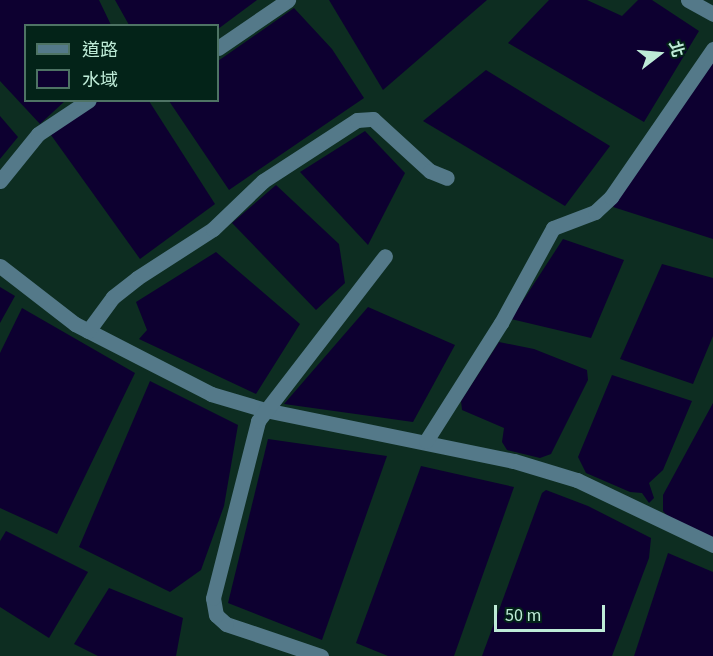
<!DOCTYPE html>
<html>
<head>
<meta charset="utf-8">
<style>
	body { margin:0 }
	#map { position:relative; width:713px; height:656px; overflow:hidden; background:#0d2d21; font-family:"Source Sans 3","Noto Sans TC",sans-serif }
	div>[style] { position:absolute }
	.water>* { inset:0; background:#0d0030 }
	.minor>* { height:15px; margin:-7.5px; padding:0 7.5px; transform-origin:7.5px; border-radius:7.5px; background:#547989 }
	span { translate:-50% -50%; white-space:nowrap; text-align:center; line-height:1.15; -webkit-text-stroke:5px #032318; paint-order:stroke }
	.legend { position:absolute; left:24px; top:24px; width:195px; height:78px; box-sizing:border-box; background:#032318; border:2px solid #4e7364; margin:0; padding:8px 10px; list-style:none; font-size:18px; color:#beebd7 }
	.legend li { display:flex; align-items:center; gap:12px; height:30px }
	.legend b { width:30px; border:2px solid #4e7364 }
	.north { position:absolute; left:629px; top:24px; width:60px; height:60px; -webkit-text-stroke:4px #032318; paint-order:stroke; rotate:74deg; font-size:16px; font-weight:700; line-height:24px; text-align:center; color:#beebd7 }
	.north::after { content:''; display:block; margin:auto; width:21px; height:27px; background:#beebd7; clip-path:polygon(50% 0,100% 100%,50% 72%,0 100%) }
	.scale { position:absolute; left:494px; top:605px; width:111px; height:27px; box-sizing:border-box; border:3px solid #beebd7; border-top:0; padding-left:8px; font-size:18px; line-height:21px; white-space:nowrap; color:#beebd7; -webkit-text-stroke:4px #032318; paint-order:stroke }
</style>
</head>
<body>
<div id="map">
	<div class="water">
		<div style="clip-path:polygon(0 0,99px 0,111px 25px,26px 26px,26px 100px,65px 101px,40px 124px,0 81px)"></div>
		<div style="clip-path:polygon(115px 0,257px 0,218px 29px,218px 26px,129px 25px)"></div>
		<div style="clip-path:polygon(329px 0,487px 0,383px 90px)"></div>
		<div style="clip-path:polygon(549px 0,587px 0,622px 16px,638px 0,652px 0,699px 31px,644px 122px,508px 43px)"></div>
		<div style="clip-path:polygon(294px 8px,332px 49px,364px 98px,229px 190px,169px 101px,218px 100px,218px 61px)"></div>
		<div style="clip-path:polygon(713px 61px,713px 239px,613px 207px)"></div>
		<div style="clip-path:polygon(486px 70px,610px 146px,565px 206px,423px 121px)"></div>
		<div style="clip-path:polygon(97px 101px,149px 101px,215px 204px,140px 259px,51px 135px)"></div>
		<div style="clip-path:polygon(0 116px,18px 137px,0 159px)"></div>
		<div style="clip-path:polygon(365px 131px,405px 173px,368px 245px,300px 172px)"></div>
		<div style="clip-path:polygon(276px 185px,339px 244px,345px 283px,316px 310px,232px 223px)"></div>
		<div style="clip-path:polygon(563px 239px,624px 260px,591px 338px,511px 319px)"></div>
		<div style="clip-path:polygon(216px 252px,300px 324px,256px 394px,139px 339px,147px 330px,136px 302px)"></div>
		<div style="clip-path:polygon(662px 264px,713px 278px,713px 336px,693px 384px,620px 359px)"></div>
		<div style="clip-path:polygon(0 287px,15px 296px,0 323px)"></div>
		<div style="clip-path:polygon(368px 307px,455px 345px,413px 422px,284px 404px)"></div>
		<div style="clip-path:polygon(22px 308px,135px 373px,57px 534px,0 508px,0 353px)"></div>
		<div style="clip-path:polygon(499px 342px,534px 349px,587px 370px,588px 380px,551px 454px,540px 458px,507px 450px,502px 442px,504px 428px,462px 410px,461px 401px)"></div>
		<div style="clip-path:polygon(612px 375px,692px 401px,663px 470px,649px 483px,654px 498px,649px 503px,642px 493px,630px 492px,586px 473px,578px 457px)"></div>
		<div style="clip-path:polygon(150px 381px,238px 425px,224px 506px,201px 570px,170px 592px,79px 547px)"></div>
		<div style="clip-path:polygon(713px 403px,713px 538px,671px 520px,663px 511px,663px 495px)"></div>
		<div style="clip-path:polygon(268px 439px,387px 456px,322px 640px,228px 603px)"></div>
		<div style="clip-path:polygon(421px 466px,514px 487px,454px 656px,388px 656px,356px 643px)"></div>
		<div style="clip-path:polygon(546px 490px,588px 506px,651px 538px,649px 558px,612px 656px,482px 656px,542px 493px)"></div>
		<div style="clip-path:polygon(6px 531px,88px 572px,49px 638px,0 607px,0 541px)"></div>
		<div style="clip-path:polygon(668px 553px,713px 572px,713px 656px,634px 656px)"></div>
		<div style="clip-path:polygon(109px 588px,183px 618px,176px 656px,98px 656px,74px 644px)"></div>
	</div>
	<div class="minor">
		<div style="left:688px;top:0;width:29px;rotate:29deg"></div>
		<div style="left:218px;top:48px;width:85px;rotate:-34.4deg"></div>
		<div style="left:0;top:181px;width:60px;rotate:-51deg"></div>
		<div style="left:38px;top:134px;width:61px;rotate:-33.7deg"></div>
		<div style="left:0;top:266px;width:95px;rotate:37.7deg"></div>
		<div style="left:75px;top:324px;width:153px;rotate:27.2deg"></div>
		<div style="left:211px;top:394px;width:56px;rotate:16.5deg"></div>
		<div style="left:265px;top:410px;width:254px;rotate:11.6deg"></div>
		<div style="left:514px;top:461px;width:66px;rotate:16.8deg"></div>
		<div style="left:577px;top:480px;width:151px;rotate:25.5deg"></div>
		<div style="left:88px;top:331px;width:42px;rotate:-53.7deg"></div>
		<div style="left:113px;top:297px;width:31px;rotate:-38deg"></div>
		<div style="left:137px;top:278px;width:90px;rotate:-32.8deg"></div>
		<div style="left:213px;top:229px;width:69px;rotate:-43.8deg"></div>
		<div style="left:263px;top:181px;width:112px;rotate:-33deg"></div>
		<div style="left:357px;top:120px;width:16px;rotate:-4deg"></div>
		<div style="left:373px;top:119px;width:77px;rotate:42.4deg"></div>
		<div style="left:430px;top:171px;width:18px;rotate:22deg"></div>
		<div style="left:426px;top:441px;width:140px;rotate:-57.6deg"></div>
		<div style="left:501px;top:323px;width:108px;rotate:-61.3deg"></div>
		<div style="left:553px;top:228px;width:45px;rotate:-20.9deg"></div>
		<div style="left:595px;top:212px;width:22px;rotate:-43deg"></div>
		<div style="left:611px;top:197px;width:180px;rotate:-55.4deg"></div>
		<div style="left:321px;top:656px;width:100px;rotate:-161.4deg"></div>
		<div style="left:226px;top:624px;width:13px;rotate:-138deg"></div>
		<div style="left:216px;top:615px;width:17px;rotate:-100deg"></div>
		<div style="left:213px;top:598px;width:183px;rotate:-75.7deg"></div>
		<div style="left:258px;top:421px;width:208px;rotate:-52.4deg"></div>
	</div>
	<ul class="legend">
	<li><b style="height:8px;background:#547989"></b>道路</li>
	<li><b style="height:16px;background:#0d0030"></b>水域</li>
	</ul>
	<div class="north">北</div>
	<div class="scale">50 m</div>
</div>
</body>
</html>
